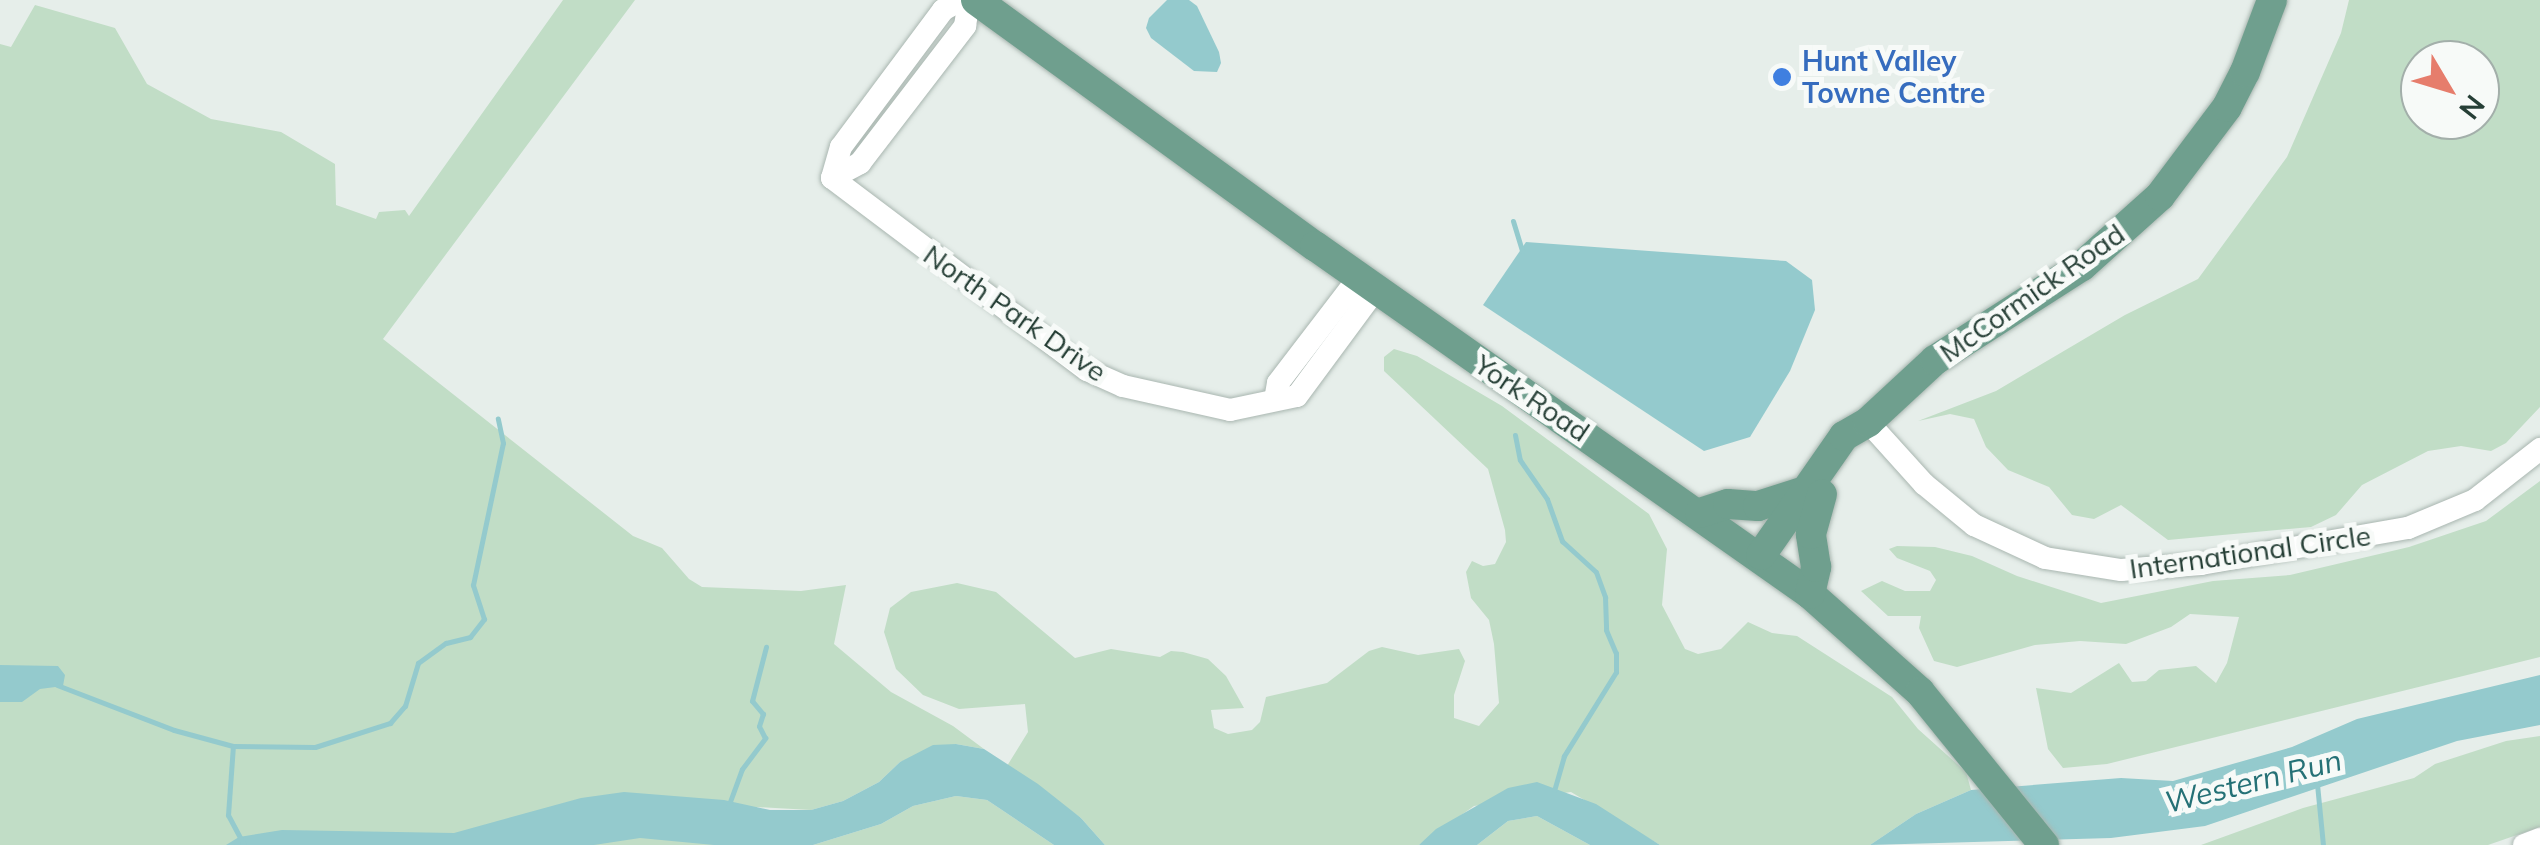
<!DOCTYPE html>
<html>
<head>
<meta charset="utf-8">
<style>
	body { margin:0 }
	#map { position:relative; width:2540px; height:845px; overflow:hidden; background:#e6eeea; font-family:Mulish,sans-serif }
	div>[style] { position:absolute }
	.green>* { inset:0; background:#c1ddc6 }
	.water>* { inset:0; background:#94cacd }
	.stream>* { height:5px; margin:-2.5px; padding:0 2.5px; transform-origin:2.5px; border-radius:2.5px; background:#94cacd }
	.roads { filter:drop-shadow(0 0 2px #a9b6b0) drop-shadow(0 0 2px #a9b6b0) }
	.minor>* { height:22px; margin:-11px; padding:0 11px; transform-origin:11px; border-radius:11px; background:#fff }
	.major>* { height:30px; margin:-15px; padding:0 15px; transform-origin:15px; border-radius:15px; background:#6f9f8e }
	.dots>* { width:28px; height:28px; translate:-50% -50%; box-sizing:border-box; border:5px solid #f7faf8; border-radius:50% }
	span { translate:-50% -50%; white-space:nowrap; text-align:center; line-height:1.15; -webkit-text-stroke:10px #f7faf8; paint-order:stroke }
	.shop-label { font-size:28px; color:#366cbe; font-weight:700 }
	.left { translate:0 -50%; text-align:left }
	.street-label { font-size:28px; color:#263f36 }
	.water-label { font-size:30px; color:#257176; font-style:italic }
	.north { position:absolute; left:2400px; top:40px; width:100px; height:100px; box-sizing:border-box; background:#f7faf8; border:2px solid #a3afaa; border-radius:50%; rotate:128deg; font-size:28px; font-weight:700; line-height:40px; text-align:center; color:#263f36 }
	.north::after { content:''; display:block; margin:auto; width:35px; height:45px; background:#e67d6c; clip-path:polygon(50% 0,100% 100%,50% 72%,0 100%) }
</style>
</head>
<body>
<div id="map">
	<div class="green">
		<div style="clip-path:polygon(563px 0,635px 0,383px 339px,633px 536px,662px 548px,689px 579px,702px 587px,801px 591px,846px 585px,834px 644px,891px 692px,953px 726px,984px 749px,956px 744px,900px 762px,879px 782px,843px 801px,811px 810px,757px 807px,763px 845px,0 845px,0 44px,11px 47px,35px 5px,115px 28px,147px 84px,211px 119px,281px 132px,335px 164px,336px 205px,376px 219px,379px 212px,405px 210px,409px 216px)"></div>
		<div style="clip-path:polygon(evenodd,2349px 0,2540px 0,2540px 407px,2506px 443px,2491px 451px,2461px 446px,2428px 451px,2362px 485px,2336px 515px,2311px 527px,2168px 540px,2121px 505px,2094px 519px,2072px 515px,2049px 487px,2008px 470px,1986px 447px,1974px 419px,1950px 414px,1918px 421px,1996px 391px,2125px 315px,2198px 279px,2287px 157px,2341px 33px,2349px 0,2420px 60px,2480px 60px,2480px 120px,2420px 120px,2420px 60px)"></div>
		<div style="clip-path:polygon(1394px 349px,1417px 356px,1502px 406px,1649px 514px,1667px 549px,1662px 605px,1685px 649px,1698px 654px,1721px 649px,1748px 622px,1772px 633px,1797px 636px,1892px 697px,1918px 729px,1966px 772px,1971px 790px,1916px 814px,1870px 845px,1660px 845px,1571px 792px,1474px 806px,1419px 845px,1105px 845px,1081px 818px,1007px 766px,1028px 732px,1025px 704px,959px 709px,923px 695px,896px 669px,884px 632px,890px 608px,911px 592px,957px 583px,996px 592px,1075px 658px,1111px 649px,1160px 657px,1171px 651px,1183px 652px,1208px 659px,1226px 676px,1244px 708px,1211px 710px,1214px 728px,1228px 734px,1252px 730px,1260px 722px,1266px 697px,1327px 683px,1369px 651px,1382px 647px,1418px 655px,1459px 649px,1465px 661px,1454px 695px,1454px 718px,1479px 726px,1499px 703px,1494px 644px,1489px 620px,1471px 598px,1466px 572px,1472px 561px,1483px 566px,1495px 564px,1506px 542px,1505px 530px,1488px 469px,1384px 371px,1384px 357px)"></div>
		<div style="clip-path:polygon(2540px 481px,2540px 657px,2107px 764px,2063px 768px,2048px 749px,2036px 688px,2071px 693px,2119px 663px,2132px 682px,2146px 681px,2159px 670px,2196px 666px,2216px 683px,2227px 663px,2239px 617px,2190px 614px,2171px 627px,2126px 644px,2080px 641px,2035px 645px,1957px 667px,1934px 661px,1919px 628px,1921px 616px,1888px 616px,1861px 591px,1882px 581px,1905px 591px,1930px 591px,1936px 580px,1930px 571px,1897px 558px,1889px 549px,1897px 546px,1935px 547px,1972px 556px,2017px 576px,2101px 603px,2213px 581px,2290px 575px,2409px 547px,2486px 521px)"></div>
		<div style="clip-path:polygon(2540px 736px,2540px 827px,2488px 845px,2201px 845px,2303px 808px,2414px 778px,2435px 764px,2506px 741px)"></div>
		<div style="clip-path:polygon(956px 796px,987px 800px,1054px 845px,813px 845px,881px 824px,913px 806px)"></div>
		<div style="clip-path:polygon(1537px 816px,1590px 845px,1477px 845px,1508px 821px)"></div>
	</div>
	<div class="water">
		<div style="clip-path:polygon(1167px 0,1189px 0,1197px 6px,1219px 52px,1221px 63px,1217px 72px,1194px 71px,1151px 38px,1146px 28px,1149px 18px)"></div>
		<div style="clip-path:polygon(1526px 242px,1786px 261px,1812px 280px,1815px 310px,1790px 371px,1750px 437px,1704px 451px,1483px 305px)"></div>
		<div style="clip-path:polygon(0 665px,58px 666px,65px 675px,63px 686px,40px 689px,22px 702px,0 702px)"></div>
		<div style="clip-path:polygon(2540px 675px,2540px 725px,2457px 741px,2205px 826px,2111px 838px,1870px 845px,1916px 814px,1971px 790px,2121px 778px,2173px 781px,2292px 747px,2357px 719px)"></div>
		<div style="clip-path:polygon(956px 744px,984px 749px,1038px 784px,1081px 818px,1105px 845px,1054px 845px,987px 800px,956px 796px,913px 806px,881px 824px,813px 845px,714px 845px,640px 838px,594px 845px,226px 845px,239px 837px,282px 830px,454px 833px,581px 798px,624px 792px,724px 800px,770px 810px,811px 810px,843px 801px,879px 782px,900px 762px,933px 745px)"></div>
		<div style="clip-path:polygon(1537px 782px,1596px 804px,1660px 845px,1590px 845px,1537px 816px,1508px 821px,1477px 845px,1419px 845px,1436px 829px,1508px 788px)"></div>
	</div>
	<div class="stream">
		<div style="left:1513px;top:221px;width:31px;rotate:73deg"></div>
		<div style="left:1515px;top:435px;width:25px;rotate:79deg"></div>
		<div style="left:1520px;top:460px;width:47px;rotate:55.3deg"></div>
		<div style="left:1547px;top:499px;width:45px;rotate:70.3deg"></div>
		<div style="left:1562px;top:541px;width:46px;rotate:42.4deg"></div>
		<div style="left:1596px;top:572px;width:27px;rotate:70deg"></div>
		<div style="left:1605px;top:597px;width:33px;rotate:88deg"></div>
		<div style="left:1606px;top:630px;width:25px;rotate:67deg"></div>
		<div style="left:1616px;top:653px;width:19px;rotate:90deg"></div>
		<div style="left:1616px;top:672px;width:99px;rotate:121.8deg"></div>
		<div style="left:1564px;top:756px;width:35px;rotate:106deg"></div>
		<div style="left:57px;top:685px;width:125px;rotate:21deg"></div>
		<div style="left:174px;top:730px;width:61px;rotate:15.2deg"></div>
		<div style="left:2317px;top:784px;width:61px;rotate:84.4deg"></div>
		<div style="left:728px;top:807px;width:40px;rotate:-69.8deg"></div>
		<div style="left:742px;top:769px;width:39px;rotate:-53deg"></div>
		<div style="left:765px;top:738px;width:13px;rotate:-117deg"></div>
		<div style="left:759px;top:726px;width:13px;rotate:-72deg"></div>
		<div style="left:763px;top:714px;width:17px;rotate:-130deg"></div>
		<div style="left:752px;top:701px;width:56px;rotate:-75.5deg"></div>
		<div style="left:244px;top:845px;width:34px;rotate:-118deg"></div>
		<div style="left:228px;top:815px;width:69px;rotate:-85.9deg"></div>
		<div style="left:233px;top:746px;width:82px;rotate:0.7deg"></div>
		<div style="left:315px;top:747px;width:79px;rotate:-17.7deg"></div>
		<div style="left:390px;top:723px;width:23px;rotate:-49deg"></div>
		<div style="left:405px;top:706px;width:45px;rotate:-73.2deg"></div>
		<div style="left:418px;top:663px;width:34px;rotate:-36deg"></div>
		<div style="left:446px;top:643px;width:25px;rotate:-14deg"></div>
		<div style="left:470px;top:637px;width:23px;rotate:-52deg"></div>
		<div style="left:484px;top:619px;width:36px;rotate:-108deg"></div>
		<div style="left:473px;top:585px;width:145px;rotate:-78.1deg"></div>
		<div style="left:503px;top:443px;width:25px;rotate:-102deg"></div>
	</div>
	<div class="roads">
		<div class="minor">
			<div style="left:832px;top:178px;width:319px;rotate:37deg"></div>
			<div style="left:1087px;top:370px;width:39px;rotate:24deg"></div>
			<div style="left:1123px;top:386px;width:110px;rotate:12.6deg"></div>
			<div style="left:1230px;top:410px;width:68px;rotate:-11.8deg"></div>
			<div style="left:1297px;top:396px;width:133px;rotate:-53.6deg"></div>
			<div style="left:832px;top:178px;width:32px;rotate:-28deg"></div>
			<div style="left:860px;top:163px;width:173px;rotate:-52.5deg"></div>
			<div style="left:965px;top:26px;width:26px;rotate:-81deg"></div>
			<div style="left:832px;top:178px;width:32px;rotate:-74deg"></div>
			<div style="left:841px;top:147px;width:171px;rotate:-53.3deg"></div>
			<div style="left:943px;top:10px;width:21px;rotate:-29deg"></div>
			<div style="left:1275px;top:400px;width:17px;rotate:-80deg"></div>
			<div style="left:1278px;top:383px;width:133px;rotate:-52.6deg"></div>
			<div style="left:1868px;top:422px;width:84px;rotate:47.9deg"></div>
			<div style="left:1924px;top:484px;width:65px;rotate:39.4deg"></div>
			<div style="left:1974px;top:525px;width:78px;rotate:24.9deg"></div>
			<div style="left:2045px;top:558px;width:77px;rotate:9deg"></div>
			<div style="left:2121px;top:570px;width:80px;rotate:-4.3deg"></div>
			<div style="left:2201px;top:564px;width:210px;rotate:-9.9deg"></div>
			<div style="left:2408px;top:528px;width:73px;rotate:-22.7deg"></div>
			<div style="left:2475px;top:500px;width:83px;rotate:-38.1deg"></div>
			<div style="left:2524px;top:845px;width:17px;rotate:-21deg"></div>
		</div>
		<div class="major">
			<div style="left:976px;top:0;width:419px;rotate:36deg"></div>
			<div style="left:1315px;top:246px;width:605px;rotate:35.11deg"></div>
			<div style="left:1810px;top:594px;width:147px;rotate:41.7deg"></div>
			<div style="left:1920px;top:692px;width:197px;rotate:51deg"></div>
			<div style="left:1700px;top:513px;width:29px;rotate:-18deg"></div>
			<div style="left:1728px;top:504px;width:30px;rotate:4deg"></div>
			<div style="left:1758px;top:506px;width:49px;rotate:-17.7deg"></div>
			<div style="left:1761px;top:555px;width:145px;rotate:-55.1deg"></div>
			<div style="left:1844px;top:436px;width:28px;rotate:-30deg"></div>
			<div style="left:1868px;top:422px;width:91px;rotate:-42.8deg"></div>
			<div style="left:1935px;top:360px;width:174px;rotate:-32.6deg"></div>
			<div style="left:2082px;top:266px;width:105px;rotate:-41.9deg"></div>
			<div style="left:2160px;top:196px;width:111px;rotate:-53deg"></div>
			<div style="left:2227px;top:107px;width:39px;rotate:-63deg"></div>
			<div style="left:2245px;top:72px;width:77px;rotate:-69.4deg"></div>
			<div style="left:1810px;top:594px;width:28px;rotate:-77deg"></div>
			<div style="left:1816px;top:567px;width:33px;rotate:-99deg"></div>
			<div style="left:1811px;top:534px;width:41px;rotate:-74.6deg"></div>
		</div>
	</div>
	<div class="dots">
		<div style="left:1782px;top:77px;background:#3f7fe0"></div>
	</div>
	<div class="shop-label">
		<span class="left" style="left:1802px;top:77px">Hunt Valley<br>Towne Centre</span>
	</div>
	<div class="street-label">
		<span style="left:2032px;top:293px;rotate:-35deg">McCormick Road</span>
		<span style="left:1015px;top:313px;rotate:35deg">North Park Drive</span>
		<span style="left:1532px;top:398px;rotate:34deg">York Road</span>
		<span style="left:2250px;top:552px;rotate:-8deg">International Circle</span>
	</div>
	<div class="water-label">
		<span style="left:2253px;top:781px;rotate:-14deg">Western Run</span>
	</div>
	<div class="north">N</div>
</div>
</body>
</html>
